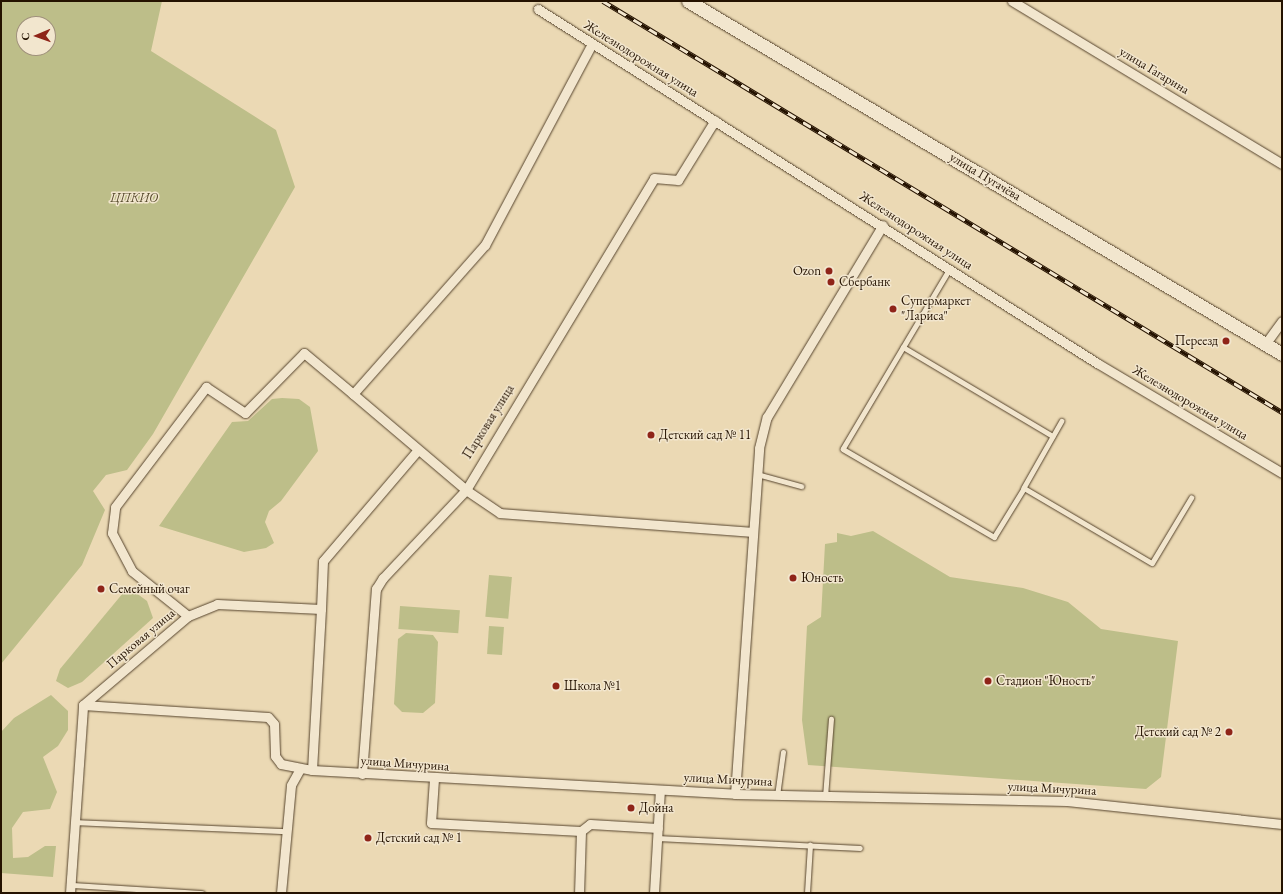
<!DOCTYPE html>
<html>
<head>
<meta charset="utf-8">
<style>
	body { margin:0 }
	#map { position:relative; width:1283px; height:894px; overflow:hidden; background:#ebd9b4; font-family:"EB Garamond",serif }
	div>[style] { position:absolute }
	.green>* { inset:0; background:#bdbe89; transform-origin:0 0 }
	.roads { filter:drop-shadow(0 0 1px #56442d) drop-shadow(0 0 1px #56442d) }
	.lane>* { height:4.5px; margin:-2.25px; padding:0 2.25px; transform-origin:2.25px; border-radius:2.25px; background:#f2e6ce }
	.street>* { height:9px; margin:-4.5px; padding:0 4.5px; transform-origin:4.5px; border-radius:4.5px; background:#f2e6ce }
	.secondary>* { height:13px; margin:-6.5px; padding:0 6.5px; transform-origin:6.5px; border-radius:6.5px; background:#f2e6ce }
	.rail>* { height:4.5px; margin-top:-2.25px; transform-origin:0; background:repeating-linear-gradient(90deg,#f2e6ce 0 9px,#241200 0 18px); box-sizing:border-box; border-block:1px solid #241200 }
	.dots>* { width:11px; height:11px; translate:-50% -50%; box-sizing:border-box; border:2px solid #f2e6ce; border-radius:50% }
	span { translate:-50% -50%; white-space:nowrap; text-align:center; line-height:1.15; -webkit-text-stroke:3px #f2e6ce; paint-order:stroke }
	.street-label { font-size:13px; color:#241200 }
	.park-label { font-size:13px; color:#5a4e30; font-style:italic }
	.poi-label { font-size:13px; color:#241200 }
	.right { translate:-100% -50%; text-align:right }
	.left { translate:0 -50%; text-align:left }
	.frame { position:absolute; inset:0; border:2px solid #241200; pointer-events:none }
	.north { position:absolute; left:16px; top:16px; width:40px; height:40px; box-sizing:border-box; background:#f2e6ce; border:1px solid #a0917c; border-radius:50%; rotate:268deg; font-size:11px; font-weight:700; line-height:16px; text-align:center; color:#241200 }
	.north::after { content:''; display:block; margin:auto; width:14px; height:18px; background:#8f2418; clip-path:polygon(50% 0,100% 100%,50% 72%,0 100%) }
</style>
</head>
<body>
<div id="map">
	<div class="green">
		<div style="clip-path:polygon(evenodd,1px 1px,162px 1px,151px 51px,276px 130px,295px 187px,153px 434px,127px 470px,106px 475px,93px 491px,105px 510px,82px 565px,1px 664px,1px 1px,24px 24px,48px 24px,48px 48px,24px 48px,24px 24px)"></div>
		<div style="clip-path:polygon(282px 398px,299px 399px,310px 407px,318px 451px,281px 501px,269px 511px,265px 522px,274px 543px,266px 548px,244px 552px,159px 526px,232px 422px,248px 421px,272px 399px)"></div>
		<div style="clip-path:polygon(873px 531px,950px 577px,1023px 588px,1068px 602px,1101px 629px,1178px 641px,1161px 777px,1146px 789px,808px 765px,802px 720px,807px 626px,821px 617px,825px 544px,837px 542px,837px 533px,851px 536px)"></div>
		<div style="left:489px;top:575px;width:23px;height:42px;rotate:5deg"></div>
		<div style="clip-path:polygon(128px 587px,147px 601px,153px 618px,82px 682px,68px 688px,56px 681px,60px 669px)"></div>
		<div style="left:400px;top:606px;width:60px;height:23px;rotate:4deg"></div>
		<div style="left:489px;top:626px;width:15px;height:28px;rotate:4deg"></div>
		<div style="clip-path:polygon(406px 633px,433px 635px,438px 642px,435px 703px,423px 713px,402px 712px,394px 704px,398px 639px)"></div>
		<div style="clip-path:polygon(51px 695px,68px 711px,68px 730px,58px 746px,43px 757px,57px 792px,50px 809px,23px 812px,12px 828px,13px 858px,28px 857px,45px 846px,56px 846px,53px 877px,1px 873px,1px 732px,14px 718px)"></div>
	</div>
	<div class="roads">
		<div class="lane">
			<div style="left:950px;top:269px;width:209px;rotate:120.7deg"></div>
			<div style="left:843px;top:449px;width:175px;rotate:30.2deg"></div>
			<div style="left:994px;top:537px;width:57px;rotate:-58.5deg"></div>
			<div style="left:903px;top:347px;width:174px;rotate:30.7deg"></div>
			<div style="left:1062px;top:421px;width:77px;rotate:119.6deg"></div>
			<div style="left:1024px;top:488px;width:148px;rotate:30.4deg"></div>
			<div style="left:1152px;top:563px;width:76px;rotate:-59deg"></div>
			<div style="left:757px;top:474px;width:46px;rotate:15.3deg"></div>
			<div style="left:777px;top:796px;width:44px;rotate:-82.2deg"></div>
			<div style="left:825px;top:797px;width:78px;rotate:-85.6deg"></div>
			<div style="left:75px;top:822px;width:209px;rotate:2.5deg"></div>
			<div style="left:657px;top:838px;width:203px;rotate:2.8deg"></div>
			<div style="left:71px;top:885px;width:131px;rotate:3.5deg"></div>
			<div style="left:807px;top:893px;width:48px;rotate:-86.4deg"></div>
		</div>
		<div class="street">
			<div style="left:1012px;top:1px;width:315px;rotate:31.1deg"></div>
			<div style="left:538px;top:9px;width:662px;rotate:32.35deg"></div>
			<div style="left:1097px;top:363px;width:215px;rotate:30.7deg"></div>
			<div style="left:1266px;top:343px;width:27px;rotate:-54deg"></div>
			<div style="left:353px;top:394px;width:148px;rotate:40.3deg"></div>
			<div style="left:466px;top:490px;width:41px;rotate:34.1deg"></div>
			<div style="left:500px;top:513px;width:253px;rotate:4.3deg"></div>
			<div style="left:321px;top:609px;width:48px;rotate:-87.6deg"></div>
			<div style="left:323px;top:561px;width:145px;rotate:-49.5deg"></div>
			<div style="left:188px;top:616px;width:72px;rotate:-141.2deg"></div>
			<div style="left:132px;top:571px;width:43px;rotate:-117.8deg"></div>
			<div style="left:112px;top:533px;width:26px;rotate:-83deg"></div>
			<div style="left:115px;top:507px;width:151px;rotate:-52.8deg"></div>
			<div style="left:206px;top:387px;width:47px;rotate:33.7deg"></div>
			<div style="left:245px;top:413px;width:84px;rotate:-45.5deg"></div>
			<div style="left:304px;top:353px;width:64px;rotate:39.9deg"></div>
			<div style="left:353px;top:394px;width:199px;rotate:-48.5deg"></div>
			<div style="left:485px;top:245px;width:228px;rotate:-62deg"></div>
			<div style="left:83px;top:705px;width:185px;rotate:3.7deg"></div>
			<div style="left:268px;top:717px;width:9px;rotate:49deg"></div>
			<div style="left:274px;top:724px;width:32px;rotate:88deg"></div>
			<div style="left:275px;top:756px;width:10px;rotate:53deg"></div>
			<div style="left:281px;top:764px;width:32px;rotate:11deg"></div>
			<div style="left:312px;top:770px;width:424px;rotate:3.2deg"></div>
			<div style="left:735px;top:794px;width:332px;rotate:1.2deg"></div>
			<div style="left:1067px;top:801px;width:216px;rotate:6.1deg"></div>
			<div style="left:362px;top:774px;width:186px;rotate:-85.7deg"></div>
			<div style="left:376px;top:589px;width:13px;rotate:-58deg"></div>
			<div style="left:383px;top:578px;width:121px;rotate:-46.7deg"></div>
			<div style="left:466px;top:490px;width:364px;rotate:-58.9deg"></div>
			<div style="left:654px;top:178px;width:24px;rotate:5deg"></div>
			<div style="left:678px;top:180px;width:70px;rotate:-58.3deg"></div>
			<div style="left:434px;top:779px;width:44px;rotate:93.9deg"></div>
			<div style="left:431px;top:823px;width:150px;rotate:3.1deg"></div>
			<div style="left:581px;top:831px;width:62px;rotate:91.8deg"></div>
			<div style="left:735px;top:794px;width:347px;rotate:-86deg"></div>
			<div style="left:759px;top:448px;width:32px;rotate:-76deg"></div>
			<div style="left:767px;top:417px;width:224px;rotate:-58.9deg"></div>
			<div style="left:581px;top:831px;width:11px;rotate:-38deg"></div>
			<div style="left:590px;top:824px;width:68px;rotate:3.4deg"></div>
			<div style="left:70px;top:893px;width:188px;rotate:-86deg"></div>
			<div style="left:83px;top:705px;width:138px;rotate:-40.3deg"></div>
			<div style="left:188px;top:616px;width:31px;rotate:-22deg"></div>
			<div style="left:217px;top:604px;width:104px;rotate:2.8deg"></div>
			<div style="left:321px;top:609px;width:161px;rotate:93.2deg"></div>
			<div style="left:281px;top:893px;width:108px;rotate:-84.7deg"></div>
			<div style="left:291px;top:785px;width:18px;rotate:-61deg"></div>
			<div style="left:654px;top:893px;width:103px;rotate:-86.7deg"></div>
		</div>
		<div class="secondary">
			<div style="left:688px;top:1px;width:691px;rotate:30.72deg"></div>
		</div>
	</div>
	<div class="rail">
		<div style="left:603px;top:1px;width:794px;rotate:31.19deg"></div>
	</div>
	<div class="dots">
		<div style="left:829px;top:271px;background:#8f2418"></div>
		<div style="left:831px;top:282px;background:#8f2418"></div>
		<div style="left:893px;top:309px;background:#8f2418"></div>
		<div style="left:1226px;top:341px;background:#8f2418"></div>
		<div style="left:651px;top:435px;background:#8f2418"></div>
		<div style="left:793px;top:578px;background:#8f2418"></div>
		<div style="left:101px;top:589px;background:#8f2418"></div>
		<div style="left:988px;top:681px;background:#8f2418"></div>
		<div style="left:556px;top:686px;background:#8f2418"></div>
		<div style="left:1229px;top:732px;background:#8f2418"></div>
		<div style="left:631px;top:808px;background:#8f2418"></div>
		<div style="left:368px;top:838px;background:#8f2418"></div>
	</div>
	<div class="street-label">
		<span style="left:641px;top:59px;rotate:32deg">Железнодорожная улица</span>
		<span style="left:1154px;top:71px;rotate:31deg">улица Гагарина</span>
		<span style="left:985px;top:177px;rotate:31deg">улица Пугачёва</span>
		<span style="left:916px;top:231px;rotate:33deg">Железнодорожная улица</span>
		<span style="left:1190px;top:403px;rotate:31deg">Железнодорожная улица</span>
		<span style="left:489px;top:422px;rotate:-58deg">Парковая улица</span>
		<span style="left:141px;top:639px;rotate:-40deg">Парковая улица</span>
		<span style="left:405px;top:764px;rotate:4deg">улица Мичурина</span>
		<span style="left:728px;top:780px;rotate:3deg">улица Мичурина</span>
		<span style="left:1052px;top:789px;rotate:3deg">улица Мичурина</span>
	</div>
	<div class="park-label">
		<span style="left:134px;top:198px">ЦПКИО</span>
	</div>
	<div class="poi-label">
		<span class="right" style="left:821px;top:271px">Ozon</span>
		<span class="left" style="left:839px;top:282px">Сбербанк</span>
		<span class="left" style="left:901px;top:309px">Супермаркет<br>"Лариса"</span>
		<span class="right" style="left:1218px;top:341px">Переезд</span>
		<span class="left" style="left:659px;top:435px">Детский сад № 11</span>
		<span class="left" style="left:801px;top:578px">Юность</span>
		<span class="left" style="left:109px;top:589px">Семейный очаг</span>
		<span class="left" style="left:996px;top:681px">Стадион "Юность"</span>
		<span class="left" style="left:564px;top:686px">Школа №1</span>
		<span class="right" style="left:1221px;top:732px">Детский сад № 2</span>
		<span class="left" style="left:639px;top:808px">Дойна</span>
		<span class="left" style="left:376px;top:838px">Детский сад № 1</span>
	</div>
	<div class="frame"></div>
	<div class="north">С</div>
</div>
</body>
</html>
